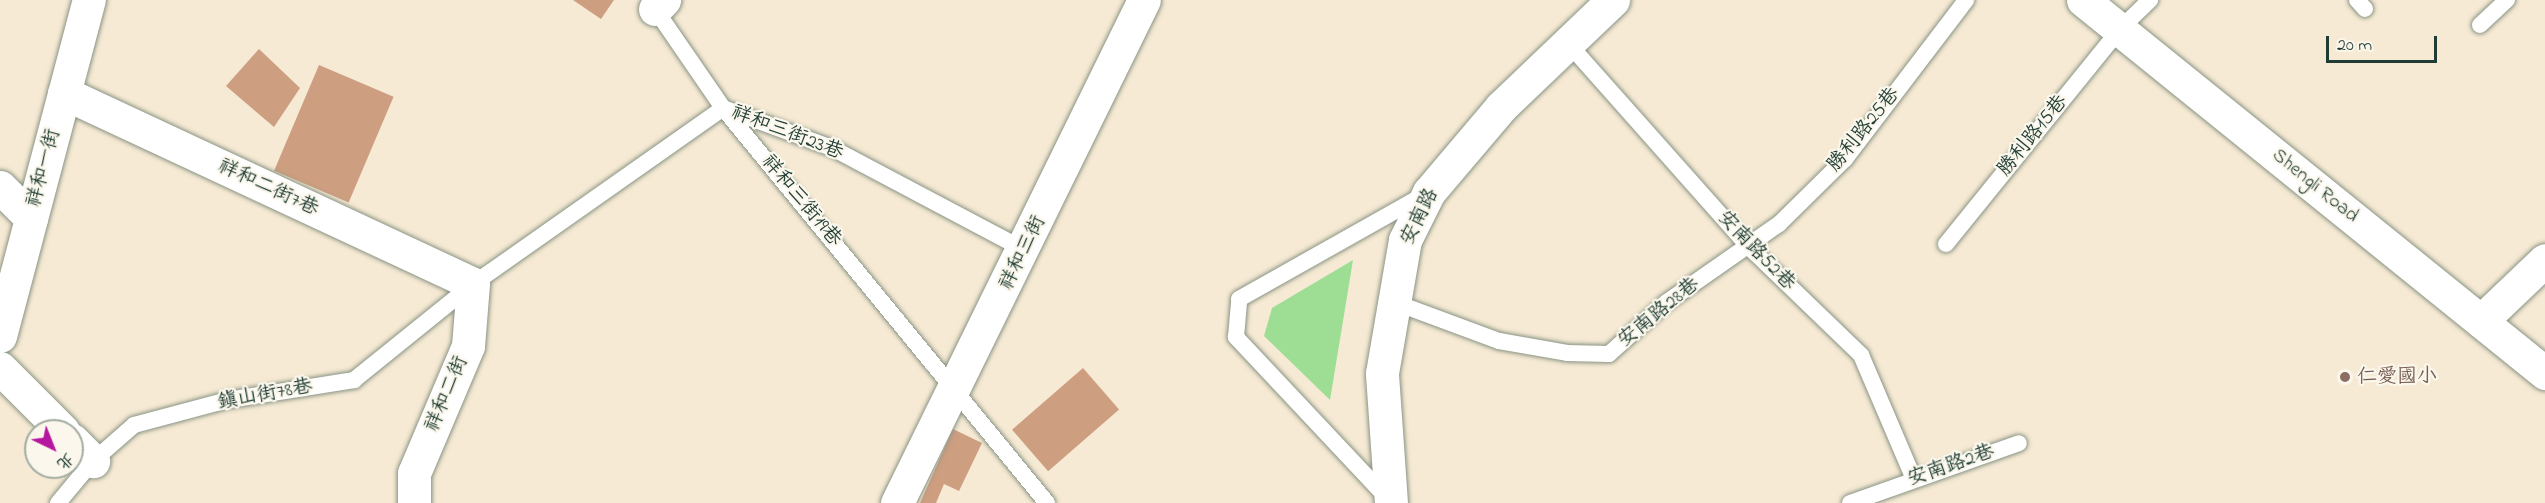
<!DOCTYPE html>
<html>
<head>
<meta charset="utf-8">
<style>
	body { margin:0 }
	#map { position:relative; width:2545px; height:503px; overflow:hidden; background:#f6ead4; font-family:"Indie Flower","LXGW WenKai TC",sans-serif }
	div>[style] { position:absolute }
	.green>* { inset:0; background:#9dde94 }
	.building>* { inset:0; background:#cd9e80; transform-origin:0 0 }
	.roads { filter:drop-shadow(0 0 2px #8a9484) drop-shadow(0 0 2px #8a9484) }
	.service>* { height:16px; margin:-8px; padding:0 8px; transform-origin:8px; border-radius:8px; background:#fff }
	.minor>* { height:33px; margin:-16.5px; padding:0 16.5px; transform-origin:16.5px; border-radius:16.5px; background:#fff }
	.dots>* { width:16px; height:16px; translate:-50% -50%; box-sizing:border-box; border:3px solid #fbf7ec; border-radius:50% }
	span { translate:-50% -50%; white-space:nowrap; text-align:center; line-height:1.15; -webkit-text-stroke:4.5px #fbf7ec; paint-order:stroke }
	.street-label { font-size:20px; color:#1f3d34 }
	.education-label { font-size:20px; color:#785e54 }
	.left { translate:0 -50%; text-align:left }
	.north { position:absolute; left:24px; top:419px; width:60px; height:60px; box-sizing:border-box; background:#fbf7ec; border:2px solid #a3ada2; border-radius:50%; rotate:137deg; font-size:16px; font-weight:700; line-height:24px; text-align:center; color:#1f3d34 }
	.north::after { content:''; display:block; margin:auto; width:21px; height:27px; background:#b5179e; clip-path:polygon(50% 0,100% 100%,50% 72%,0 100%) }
	.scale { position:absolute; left:2326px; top:36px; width:111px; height:27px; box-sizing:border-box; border:3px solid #1f3d34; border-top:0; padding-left:8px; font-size:18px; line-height:21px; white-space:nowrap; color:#1f3d34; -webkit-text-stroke:4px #fbf7ec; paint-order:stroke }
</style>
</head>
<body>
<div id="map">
	<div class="green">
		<div style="clip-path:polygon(1353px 260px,1330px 400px,1264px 336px,1272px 308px)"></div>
	</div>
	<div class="building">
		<div style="clip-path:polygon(573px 0,614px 0,601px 19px)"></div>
		<div style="clip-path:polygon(259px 49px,300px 88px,274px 127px,226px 86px)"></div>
		<div style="left:319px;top:65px;width:81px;height:115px;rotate:23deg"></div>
		<div style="left:1083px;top:368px;width:55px;height:94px;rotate:49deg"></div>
		<div style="clip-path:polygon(953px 429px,982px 443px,959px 491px,944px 484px,936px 503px,920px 503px)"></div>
	</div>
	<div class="roads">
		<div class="service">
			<div style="left:2357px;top:0;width:12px;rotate:48deg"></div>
			<div style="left:655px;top:9px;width:120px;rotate:55.5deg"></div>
			<div style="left:723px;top:108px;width:511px;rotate:50.64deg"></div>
			<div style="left:2480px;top:25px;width:37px;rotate:-43deg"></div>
			<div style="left:1567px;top:42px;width:273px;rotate:48.4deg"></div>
			<div style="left:1748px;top:246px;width:157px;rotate:44deg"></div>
			<div style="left:1861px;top:355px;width:135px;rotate:66.9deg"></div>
			<div style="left:1946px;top:244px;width:277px;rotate:-51deg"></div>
			<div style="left:2120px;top:29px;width:42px;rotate:-44deg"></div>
			<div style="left:1391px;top:301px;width:115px;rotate:20.3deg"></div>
			<div style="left:1499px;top:341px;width:69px;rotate:10deg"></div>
			<div style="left:1567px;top:353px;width:42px;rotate:1.4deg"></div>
			<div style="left:1609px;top:354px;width:78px;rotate:-41.9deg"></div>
			<div style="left:1667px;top:302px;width:136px;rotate:-34.9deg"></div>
			<div style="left:1779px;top:224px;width:93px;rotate:-44.6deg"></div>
			<div style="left:1845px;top:159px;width:200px;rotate:-52.7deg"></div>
			<div style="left:1389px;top:500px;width:224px;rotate:-133.2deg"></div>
			<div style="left:1236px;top:337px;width:38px;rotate:-85deg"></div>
			<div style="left:1239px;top:299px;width:214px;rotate:-29.4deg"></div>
			<div style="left:58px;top:503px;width:55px;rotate:-50.2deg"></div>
			<div style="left:93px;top:461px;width:55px;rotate:-41.3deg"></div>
			<div style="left:134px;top:425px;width:97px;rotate:-14.9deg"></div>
			<div style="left:228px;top:400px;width:128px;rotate:-9deg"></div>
			<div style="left:354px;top:380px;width:153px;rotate:-38.9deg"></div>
			<div style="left:473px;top:284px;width:306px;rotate:-35.1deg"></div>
			<div style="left:723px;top:108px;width:116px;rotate:20.2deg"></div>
			<div style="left:832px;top:148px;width:218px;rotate:27.9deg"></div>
			<div style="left:1850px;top:503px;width:179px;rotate:-19.5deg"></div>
		</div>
		<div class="minor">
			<div style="left:2083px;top:0;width:594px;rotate:38.92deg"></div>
			<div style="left:655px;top:9px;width:13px;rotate:-45deg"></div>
			<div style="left:64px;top:93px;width:451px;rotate:25deg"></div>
			<div style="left:473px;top:284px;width:62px;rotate:94.6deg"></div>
			<div style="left:468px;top:346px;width:138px;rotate:113deg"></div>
			<div style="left:414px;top:473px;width:30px;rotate:90deg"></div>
			<div style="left:0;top:187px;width:44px;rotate:45deg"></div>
			<div style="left:2481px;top:321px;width:88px;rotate:-43.6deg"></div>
			<div style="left:0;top:336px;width:348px;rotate:-75.2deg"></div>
			<div style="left:0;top:368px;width:89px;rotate:45deg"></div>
			<div style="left:72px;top:440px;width:30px;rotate:45deg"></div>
			<div style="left:897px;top:503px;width:560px;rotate:-63.85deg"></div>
			<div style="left:1391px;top:503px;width:130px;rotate:-94deg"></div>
			<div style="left:1382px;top:373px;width:135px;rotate:-80.2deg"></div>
			<div style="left:1405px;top:240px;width:54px;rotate:-63.4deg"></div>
			<div style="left:1429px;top:192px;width:111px;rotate:-49.7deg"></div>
			<div style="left:1501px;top:107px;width:155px;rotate:-43.7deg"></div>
		</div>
	</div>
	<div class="dots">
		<div style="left:2345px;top:377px;background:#8d6e63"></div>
	</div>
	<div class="street-label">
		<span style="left:1864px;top:130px;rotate:-51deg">勝利路25巷</span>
		<span style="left:787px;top:133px;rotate:21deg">祥和三街23巷</span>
		<span style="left:2033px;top:136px;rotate:-51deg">勝利路15巷</span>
		<span style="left:44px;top:168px;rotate:-75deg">祥和一街</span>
		<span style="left:2315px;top:186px;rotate:39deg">Shengli Road</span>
		<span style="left:268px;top:188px;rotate:25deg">祥和二街7巷</span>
		<span style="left:801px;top:201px;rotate:50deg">祥和三街19巷</span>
		<span style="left:1420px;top:217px;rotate:-64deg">安南路</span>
		<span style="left:1756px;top:251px;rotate:46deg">安南路52巷</span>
		<span style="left:1023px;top:253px;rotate:-64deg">祥和三街</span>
		<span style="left:1659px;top:313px;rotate:-39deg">安南路28巷</span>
		<span style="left:447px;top:394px;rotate:-67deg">祥和二街</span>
		<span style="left:265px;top:395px;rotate:-10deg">鎮山街78巷</span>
		<span style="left:1951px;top:466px;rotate:-19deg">安南路2巷</span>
	</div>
	<div class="education-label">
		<span class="left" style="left:2357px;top:377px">仁愛國小</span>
	</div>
	<div class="north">北</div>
	<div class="scale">20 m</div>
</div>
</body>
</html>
